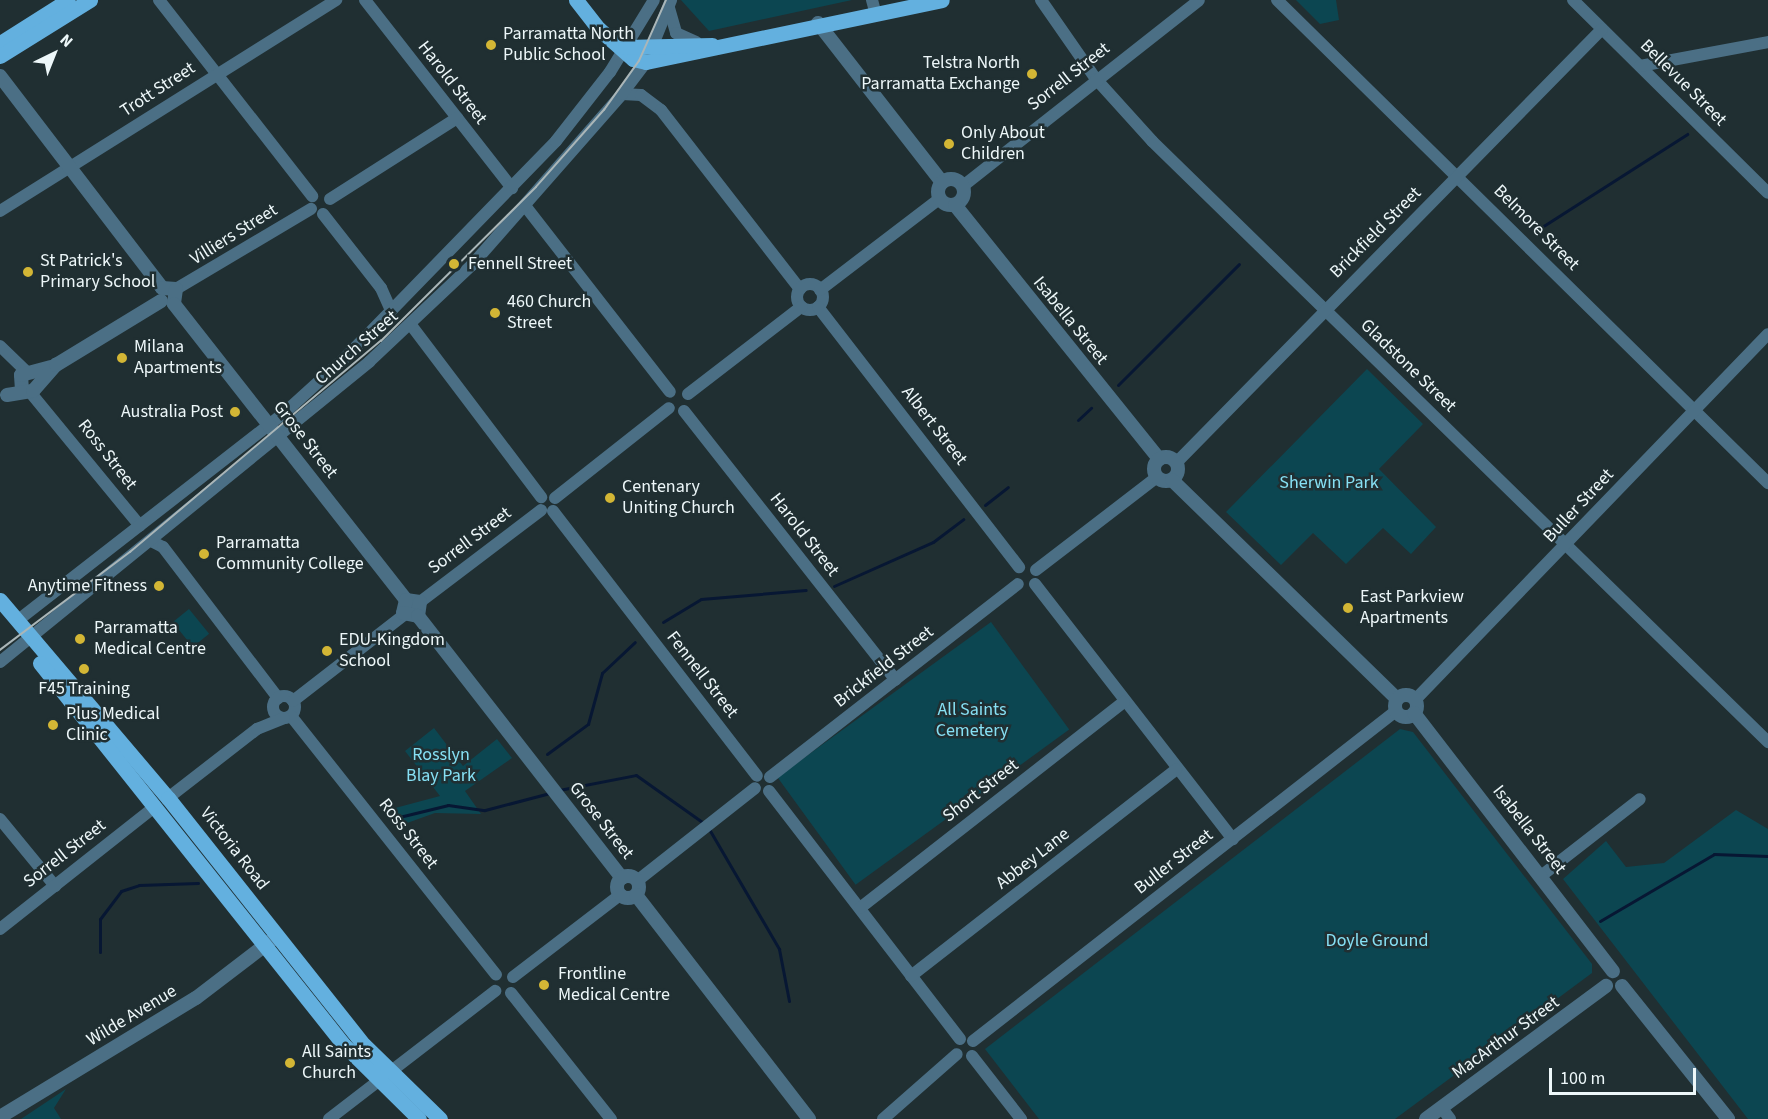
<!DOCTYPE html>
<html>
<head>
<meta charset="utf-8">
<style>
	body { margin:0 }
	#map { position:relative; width:1768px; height:1119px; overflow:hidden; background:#202f32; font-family:"Source Sans 3",sans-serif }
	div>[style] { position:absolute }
	.green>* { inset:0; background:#0c4651; transform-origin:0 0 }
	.stream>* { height:3px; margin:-1.5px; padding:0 1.5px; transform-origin:1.5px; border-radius:1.5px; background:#071733 }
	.minor>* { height:12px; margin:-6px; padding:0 6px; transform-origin:6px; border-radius:6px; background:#4b6f85 }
	.minor>.ring { margin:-6px; padding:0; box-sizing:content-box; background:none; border:12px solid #4b6f85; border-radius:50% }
	.tertiary>* { height:14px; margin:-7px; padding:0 7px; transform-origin:7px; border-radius:7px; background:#4b6f85 }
	.tertiary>.ring { margin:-7px; padding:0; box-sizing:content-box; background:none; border:14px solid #4b6f85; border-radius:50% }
	.primary>* { height:15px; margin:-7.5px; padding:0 7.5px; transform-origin:7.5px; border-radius:7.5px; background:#63b0df }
	.tram>* { height:1.5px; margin:-0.75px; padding:0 0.75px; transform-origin:0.75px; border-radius:0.75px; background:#aab6b8 }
	.dots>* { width:16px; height:16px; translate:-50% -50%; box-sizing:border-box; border:3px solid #202f32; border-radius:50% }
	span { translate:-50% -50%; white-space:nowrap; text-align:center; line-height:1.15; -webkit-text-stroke:5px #202f32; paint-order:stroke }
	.poi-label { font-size:18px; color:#edf7f9 }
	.left { translate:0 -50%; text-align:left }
	.right { translate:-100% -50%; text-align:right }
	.street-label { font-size:18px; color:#edf7f9 }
	.park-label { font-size:18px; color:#86e0f4 }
	.north { position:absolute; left:24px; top:24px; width:60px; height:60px; -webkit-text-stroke:4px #202f32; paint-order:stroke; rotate:43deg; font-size:16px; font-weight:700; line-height:24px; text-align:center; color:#edf7f9 }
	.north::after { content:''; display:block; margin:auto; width:21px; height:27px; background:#edf7f9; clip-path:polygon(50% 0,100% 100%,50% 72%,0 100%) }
	.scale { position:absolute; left:1549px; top:1068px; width:147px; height:27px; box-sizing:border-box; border:3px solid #edf7f9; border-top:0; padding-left:8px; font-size:18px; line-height:21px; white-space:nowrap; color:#edf7f9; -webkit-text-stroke:4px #202f32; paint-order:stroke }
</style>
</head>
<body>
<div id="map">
	<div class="green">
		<div style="clip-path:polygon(681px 0,852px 0,709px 31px)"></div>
		<div style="clip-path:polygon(1296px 0,1336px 0,1339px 20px,1320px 24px)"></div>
		<div style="clip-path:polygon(1367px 369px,1423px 424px,1379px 469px,1436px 527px,1411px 554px,1383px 528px,1346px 564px,1313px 533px,1281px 565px,1226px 512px)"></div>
		<div style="left:189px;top:609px;width:32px;height:21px;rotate:51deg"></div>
		<div style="left:991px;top:622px;width:133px;height:264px;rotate:54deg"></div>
		<div style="clip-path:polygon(434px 728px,463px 766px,497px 739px,512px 758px,465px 791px,481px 814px,435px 813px,396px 827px,384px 811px,440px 796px,405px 751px)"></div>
		<div style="clip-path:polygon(1400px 729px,1413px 732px,1592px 964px,1592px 973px,1395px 1119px,1039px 1119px,985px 1049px)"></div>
		<div style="clip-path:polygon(1736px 810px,1768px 829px,1768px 1119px,1748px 1119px,1563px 879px,1606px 841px,1626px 867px,1664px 863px)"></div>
		<div style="clip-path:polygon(66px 1089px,54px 1108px,61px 1119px,21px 1119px)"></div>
	</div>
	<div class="stream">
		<div style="left:1534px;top:232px;width:182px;rotate:-32.6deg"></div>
		<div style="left:1118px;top:385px;width:171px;rotate:-45deg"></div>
		<div style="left:1078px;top:420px;width:18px;rotate:-43deg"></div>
		<div style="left:985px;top:505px;width:29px;rotate:-38deg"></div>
		<div style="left:834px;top:586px;width:108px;rotate:-24deg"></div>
		<div style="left:933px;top:542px;width:38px;rotate:-37deg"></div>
		<div style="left:663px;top:622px;width:44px;rotate:-31.2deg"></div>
		<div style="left:701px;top:599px;width:105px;rotate:-4.9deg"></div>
		<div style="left:547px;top:754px;width:51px;rotate:-36.2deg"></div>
		<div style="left:588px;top:724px;width:53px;rotate:-74.6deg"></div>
		<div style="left:602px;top:673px;width:45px;rotate:-43.2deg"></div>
		<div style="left:559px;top:790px;width:78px;rotate:-11deg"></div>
		<div style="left:636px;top:775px;width:85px;rotate:35.4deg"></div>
		<div style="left:391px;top:819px;width:59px;rotate:-13.8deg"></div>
		<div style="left:448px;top:805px;width:37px;rotate:8deg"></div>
		<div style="left:485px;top:810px;width:67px;rotate:-14.7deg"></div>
		<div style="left:709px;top:829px;width:139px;rotate:59.7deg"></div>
		<div style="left:779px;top:949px;width:53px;rotate:79.1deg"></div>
		<div style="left:1600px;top:921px;width:132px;rotate:-30.4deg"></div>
		<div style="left:1714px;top:854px;width:54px;rotate:2.1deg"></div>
		<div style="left:100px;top:952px;width:33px;rotate:-90deg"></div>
		<div style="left:100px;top:919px;width:35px;rotate:-53deg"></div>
		<div style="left:121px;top:891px;width:19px;rotate:-18deg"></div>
		<div style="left:139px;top:885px;width:59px;rotate:-1.9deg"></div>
	</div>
	<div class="minor">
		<div style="left:159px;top:0;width:249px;rotate:52deg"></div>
		<div style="left:365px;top:0;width:239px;rotate:52deg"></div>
		<div style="left:872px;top:0;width:11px;rotate:75deg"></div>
		<div style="left:1041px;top:0;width:96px;rotate:55.2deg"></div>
		<div style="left:1096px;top:79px;width:84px;rotate:47.9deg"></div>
		<div style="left:1152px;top:141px;width:861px;rotate:44.29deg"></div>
		<div style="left:1277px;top:0;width:689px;rotate:44.53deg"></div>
		<div style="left:1573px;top:0;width:274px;rotate:44.7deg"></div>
		<div style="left:669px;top:8px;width:26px;rotate:74deg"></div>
		<div style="left:676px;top:33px;width:22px;rotate:24deg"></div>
		<div style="left:1640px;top:66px;width:130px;rotate:-10.6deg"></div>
		<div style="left:622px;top:94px;width:19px;rotate:3deg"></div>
		<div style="left:641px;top:95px;width:25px;rotate:37deg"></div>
		<div style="left:661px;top:110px;width:227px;rotate:52.2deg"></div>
		<div style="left:963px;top:186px;width:300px;rotate:-38.2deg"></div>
		<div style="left:330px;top:199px;width:151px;rotate:-32.5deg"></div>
		<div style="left:526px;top:207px;width:234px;rotate:52.1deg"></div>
		<div style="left:0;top:211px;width:397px;rotate:-32.1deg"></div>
		<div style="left:323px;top:214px;width:94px;rotate:51.9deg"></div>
		<div style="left:381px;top:288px;width:24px;rotate:66deg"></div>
		<div class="ring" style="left:797px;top:284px;width:14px;height:14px"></div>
		<div style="left:176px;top:289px;width:157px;rotate:-30.7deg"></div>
		<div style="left:820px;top:290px;width:150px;rotate:-37.4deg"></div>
		<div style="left:818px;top:307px;width:329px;rotate:52.3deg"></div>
		<div style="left:411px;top:325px;width:216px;rotate:52.9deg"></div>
		<div style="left:0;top:346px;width:37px;rotate:44deg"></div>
		<div style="left:30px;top:392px;width:173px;rotate:50.6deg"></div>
		<div style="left:688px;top:394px;width:143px;rotate:-37.6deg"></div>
		<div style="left:684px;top:411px;width:342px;rotate:51.8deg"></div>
		<div style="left:1176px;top:463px;width:608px;rotate:-45.53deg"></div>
		<div style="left:555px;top:498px;width:145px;rotate:-38.3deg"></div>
		<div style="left:553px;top:511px;width:334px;rotate:52.4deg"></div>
		<div style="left:153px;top:542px;width:11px;rotate:27deg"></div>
		<div style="left:163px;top:547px;width:190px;rotate:52.7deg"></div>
		<div style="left:1036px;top:570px;width:153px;rotate:-37.5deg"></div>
		<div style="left:1035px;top:584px;width:323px;rotate:52.2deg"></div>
		<div style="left:420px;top:602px;width:152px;rotate:-37.2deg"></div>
		<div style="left:17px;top:621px;width:336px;rotate:-37.9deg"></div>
		<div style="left:282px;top:415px;width:89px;rotate:-42.3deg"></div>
		<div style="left:348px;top:355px;width:298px;rotate:-45.8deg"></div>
		<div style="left:556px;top:141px;width:88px;rotate:-52deg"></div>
		<div style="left:610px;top:72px;width:84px;rotate:-58.6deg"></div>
		<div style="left:0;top:662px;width:476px;rotate:-39.1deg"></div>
		<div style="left:369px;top:362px;width:140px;rotate:-43.3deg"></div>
		<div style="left:471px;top:266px;width:229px;rotate:-48.7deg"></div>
		<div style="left:622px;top:94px;width:40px;rotate:-53deg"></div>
		<div style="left:646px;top:62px;width:67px;rotate:-68deg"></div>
		<div class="ring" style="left:273px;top:696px;width:10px;height:10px"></div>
		<div style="left:1415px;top:700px;width:508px;rotate:-46.04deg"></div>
		<div style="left:293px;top:701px;width:142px;rotate:-37.8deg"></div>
		<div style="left:291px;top:716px;width:330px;rotate:51.6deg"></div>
		<div style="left:770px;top:777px;width:314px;rotate:-37.9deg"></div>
		<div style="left:769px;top:791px;width:313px;rotate:52.4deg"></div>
		<div style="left:168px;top:798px;width:113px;rotate:-37.8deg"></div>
		<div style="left:257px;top:729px;width:29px;rotate:-22deg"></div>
		<div style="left:0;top:819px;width:87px;rotate:50.6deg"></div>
		<div style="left:1541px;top:876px;width:125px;rotate:-37.9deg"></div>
		<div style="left:637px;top:881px;width:150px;rotate:-38.2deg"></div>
		<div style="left:860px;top:908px;width:335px;rotate:-38deg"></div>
		<div style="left:0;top:929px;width:195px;rotate:-38.3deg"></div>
		<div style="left:911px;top:976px;width:336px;rotate:-37.9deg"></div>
		<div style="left:513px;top:977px;width:136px;rotate:-37.5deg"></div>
		<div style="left:511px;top:993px;width:161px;rotate:51.6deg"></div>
		<div style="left:973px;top:1041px;width:536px;rotate:-37.96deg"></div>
		<div style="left:972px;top:1056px;width:80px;rotate:52.1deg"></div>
		<div style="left:1441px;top:1107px;width:15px;rotate:53deg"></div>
		<div style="left:329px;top:1119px;width:210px;rotate:-37.6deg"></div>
		<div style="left:883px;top:1119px;width:98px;rotate:-41.3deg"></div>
	</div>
	<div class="tertiary">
		<div style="left:818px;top:23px;width:202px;rotate:52.1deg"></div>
		<div style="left:0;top:76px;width:267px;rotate:52.6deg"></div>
		<div class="ring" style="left:938px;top:179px;width:12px;height:12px"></div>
		<div style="left:955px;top:205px;width:326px;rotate:51.2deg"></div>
		<div style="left:162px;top:288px;width:14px;rotate:4deg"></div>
		<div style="left:176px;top:289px;width:15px;rotate:98deg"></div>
		<div style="left:174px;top:304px;width:376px;rotate:51.9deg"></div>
		<div style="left:22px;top:390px;width:15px;rotate:-94deg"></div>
		<div style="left:21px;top:375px;width:31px;rotate:-15deg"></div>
		<div style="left:7px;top:395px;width:26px;rotate:-9deg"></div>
		<div style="left:33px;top:391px;width:35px;rotate:-49deg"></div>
		<div style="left:56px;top:365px;width:123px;rotate:-31.4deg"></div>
		<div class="ring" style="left:1154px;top:457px;width:10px;height:10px"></div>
		<div style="left:1172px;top:480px;width:314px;rotate:44.2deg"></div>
		<div style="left:406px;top:600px;width:14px;rotate:8deg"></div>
		<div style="left:420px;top:602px;width:14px;rotate:98deg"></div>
		<div style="left:406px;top:600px;width:13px;rotate:103deg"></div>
		<div style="left:403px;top:613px;width:15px;rotate:11deg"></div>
		<div style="left:418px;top:616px;width:332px;rotate:52.1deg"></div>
		<div class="ring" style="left:1395px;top:695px;width:8px;height:8px"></div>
		<div style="left:1414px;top:713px;width:326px;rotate:52.4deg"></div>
		<div class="ring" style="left:617px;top:876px;width:8px;height:8px"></div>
		<div style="left:636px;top:895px;width:283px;rotate:52.3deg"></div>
		<div style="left:1622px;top:986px;width:170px;rotate:51.4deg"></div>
		<div style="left:0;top:1117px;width:229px;rotate:-31.3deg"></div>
		<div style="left:196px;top:998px;width:102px;rotate:-37.4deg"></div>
		<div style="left:1426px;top:1119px;width:224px;rotate:-36.5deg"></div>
	</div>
	<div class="primary">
		<div style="left:576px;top:0;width:37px;rotate:52deg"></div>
		<div style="left:599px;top:29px;width:45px;rotate:41.4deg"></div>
		<div style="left:633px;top:59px;width:13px;rotate:13deg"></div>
		<div style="left:646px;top:62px;width:302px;rotate:-11.8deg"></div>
		<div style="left:0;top:43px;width:80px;rotate:-32.3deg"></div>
		<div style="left:625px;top:47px;width:87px;rotate:-1.3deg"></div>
		<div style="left:0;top:56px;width:106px;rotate:-31.9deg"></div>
		<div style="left:0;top:600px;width:260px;rotate:49.7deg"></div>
		<div style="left:168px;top:798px;width:315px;rotate:51.6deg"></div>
		<div style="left:364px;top:1045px;width:106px;rotate:44.2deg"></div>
		<div style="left:40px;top:663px;width:485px;rotate:51.5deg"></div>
		<div style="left:342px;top:1043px;width:108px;rotate:44.6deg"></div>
	</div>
	<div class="tram">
		<div style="left:0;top:650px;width:163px;rotate:-37deg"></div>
		<div style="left:130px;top:552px;width:328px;rotate:-40.1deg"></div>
		<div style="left:381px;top:341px;width:218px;rotate:-44.8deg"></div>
		<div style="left:536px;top:187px;width:103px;rotate:-48.6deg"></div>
		<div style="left:604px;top:110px;width:60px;rotate:-54.5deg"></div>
		<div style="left:639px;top:61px;width:67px;rotate:-66.1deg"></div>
	</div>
	<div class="dots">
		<div style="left:491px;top:45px;background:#d3b635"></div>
		<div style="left:1032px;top:74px;background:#d3b635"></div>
		<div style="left:949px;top:144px;background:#d3b635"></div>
		<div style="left:454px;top:264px;background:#d3b635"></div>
		<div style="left:28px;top:272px;background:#d3b635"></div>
		<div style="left:495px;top:313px;background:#d3b635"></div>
		<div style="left:122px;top:358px;background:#d3b635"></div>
		<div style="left:235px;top:412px;background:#d3b635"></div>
		<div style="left:610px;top:498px;background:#d3b635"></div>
		<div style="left:204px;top:554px;background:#d3b635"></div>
		<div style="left:159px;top:586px;background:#d3b635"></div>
		<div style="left:1348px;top:608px;background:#d3b635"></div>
		<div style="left:80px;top:639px;background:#d3b635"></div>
		<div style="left:327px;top:651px;background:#d3b635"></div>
		<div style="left:84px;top:669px;background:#d3b635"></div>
		<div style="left:53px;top:725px;background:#d3b635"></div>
		<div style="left:544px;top:985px;background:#d3b635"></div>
		<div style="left:290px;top:1063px;background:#d3b635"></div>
	</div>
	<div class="poi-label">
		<span class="left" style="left:503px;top:45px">Parramatta North<br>Public School</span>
		<span class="right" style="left:1020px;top:74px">Telstra North<br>Parramatta Exchange</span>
		<span class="left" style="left:961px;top:144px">Only About<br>Children</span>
		<span class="left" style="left:40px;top:272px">St Patrick's<br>Primary School</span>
		<span class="left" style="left:468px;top:264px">Fennell Street</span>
		<span class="left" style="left:507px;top:313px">460 Church<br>Street</span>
		<span class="left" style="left:134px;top:358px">Milana<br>Apartments</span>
		<span class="right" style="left:223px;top:412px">Australia Post</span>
		<span class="left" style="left:622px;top:498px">Centenary<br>Uniting Church</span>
		<span class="left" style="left:216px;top:554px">Parramatta<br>Community College</span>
		<span class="right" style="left:147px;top:586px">Anytime Fitness</span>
		<span class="left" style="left:1360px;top:608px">East Parkview<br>Apartments</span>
		<span class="left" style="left:94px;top:639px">Parramatta<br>Medical Centre</span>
		<span class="left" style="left:339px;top:651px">EDU-Kingdom<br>School</span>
		<span style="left:84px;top:689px">F45 Training</span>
		<span class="left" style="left:66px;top:725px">Plus Medical<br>Clinic</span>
		<span class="left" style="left:558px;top:985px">Frontline<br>Medical Centre</span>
		<span class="left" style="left:302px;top:1063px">All Saints<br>Church</span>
	</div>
	<div class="street-label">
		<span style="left:1069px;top:77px;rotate:-38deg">Sorrell Street</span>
		<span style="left:452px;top:83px;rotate:52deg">Harold Street</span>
		<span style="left:1683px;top:83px;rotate:45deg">Bellevue Street</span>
		<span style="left:158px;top:90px;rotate:-33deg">Trott Street</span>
		<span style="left:1536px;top:228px;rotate:45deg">Belmore Street</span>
		<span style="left:1376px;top:233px;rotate:-45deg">Brickfield Street</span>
		<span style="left:234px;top:235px;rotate:-32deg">Villiers Street</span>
		<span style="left:1070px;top:321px;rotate:51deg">Isabella Street</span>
		<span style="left:357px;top:348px;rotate:-41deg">Church Street</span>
		<span style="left:1408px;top:366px;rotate:44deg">Gladstone Street</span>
		<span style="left:934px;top:426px;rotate:52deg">Albert Street</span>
		<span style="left:305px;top:440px;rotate:52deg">Grose Street</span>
		<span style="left:107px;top:455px;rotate:52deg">Ross Street</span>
		<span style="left:1579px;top:506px;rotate:-47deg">Buller Street</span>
		<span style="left:804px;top:535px;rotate:52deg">Harold Street</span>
		<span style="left:470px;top:541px;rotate:-37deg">Sorrell Street</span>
		<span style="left:884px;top:667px;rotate:-38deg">Brickfield Street</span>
		<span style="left:702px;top:675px;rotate:52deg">Fennell Street</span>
		<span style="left:981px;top:791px;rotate:-38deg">Short Street</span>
		<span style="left:601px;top:821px;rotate:52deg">Grose Street</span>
		<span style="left:1529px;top:830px;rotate:52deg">Isabella Street</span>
		<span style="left:408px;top:834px;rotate:52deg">Ross Street</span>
		<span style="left:234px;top:849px;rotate:52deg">Victoria Road</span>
		<span style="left:65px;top:854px;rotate:-38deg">Sorrell Street</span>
		<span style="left:1033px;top:859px;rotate:-38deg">Abbey Lane</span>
		<span style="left:1174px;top:862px;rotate:-38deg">Buller Street</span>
		<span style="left:132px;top:1016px;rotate:-31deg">Wilde Avenue</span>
		<span style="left:1506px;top:1038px;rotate:-36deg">MacArthur Street</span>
	</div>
	<div class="park-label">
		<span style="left:1329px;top:483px">Sherwin Park</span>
		<span style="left:972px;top:721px">All Saints<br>Cemetery</span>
		<span style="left:441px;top:766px">Rosslyn<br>Blay Park</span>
		<span style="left:1377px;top:941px">Doyle Ground</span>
	</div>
	<div class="north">N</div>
	<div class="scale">100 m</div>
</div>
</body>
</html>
